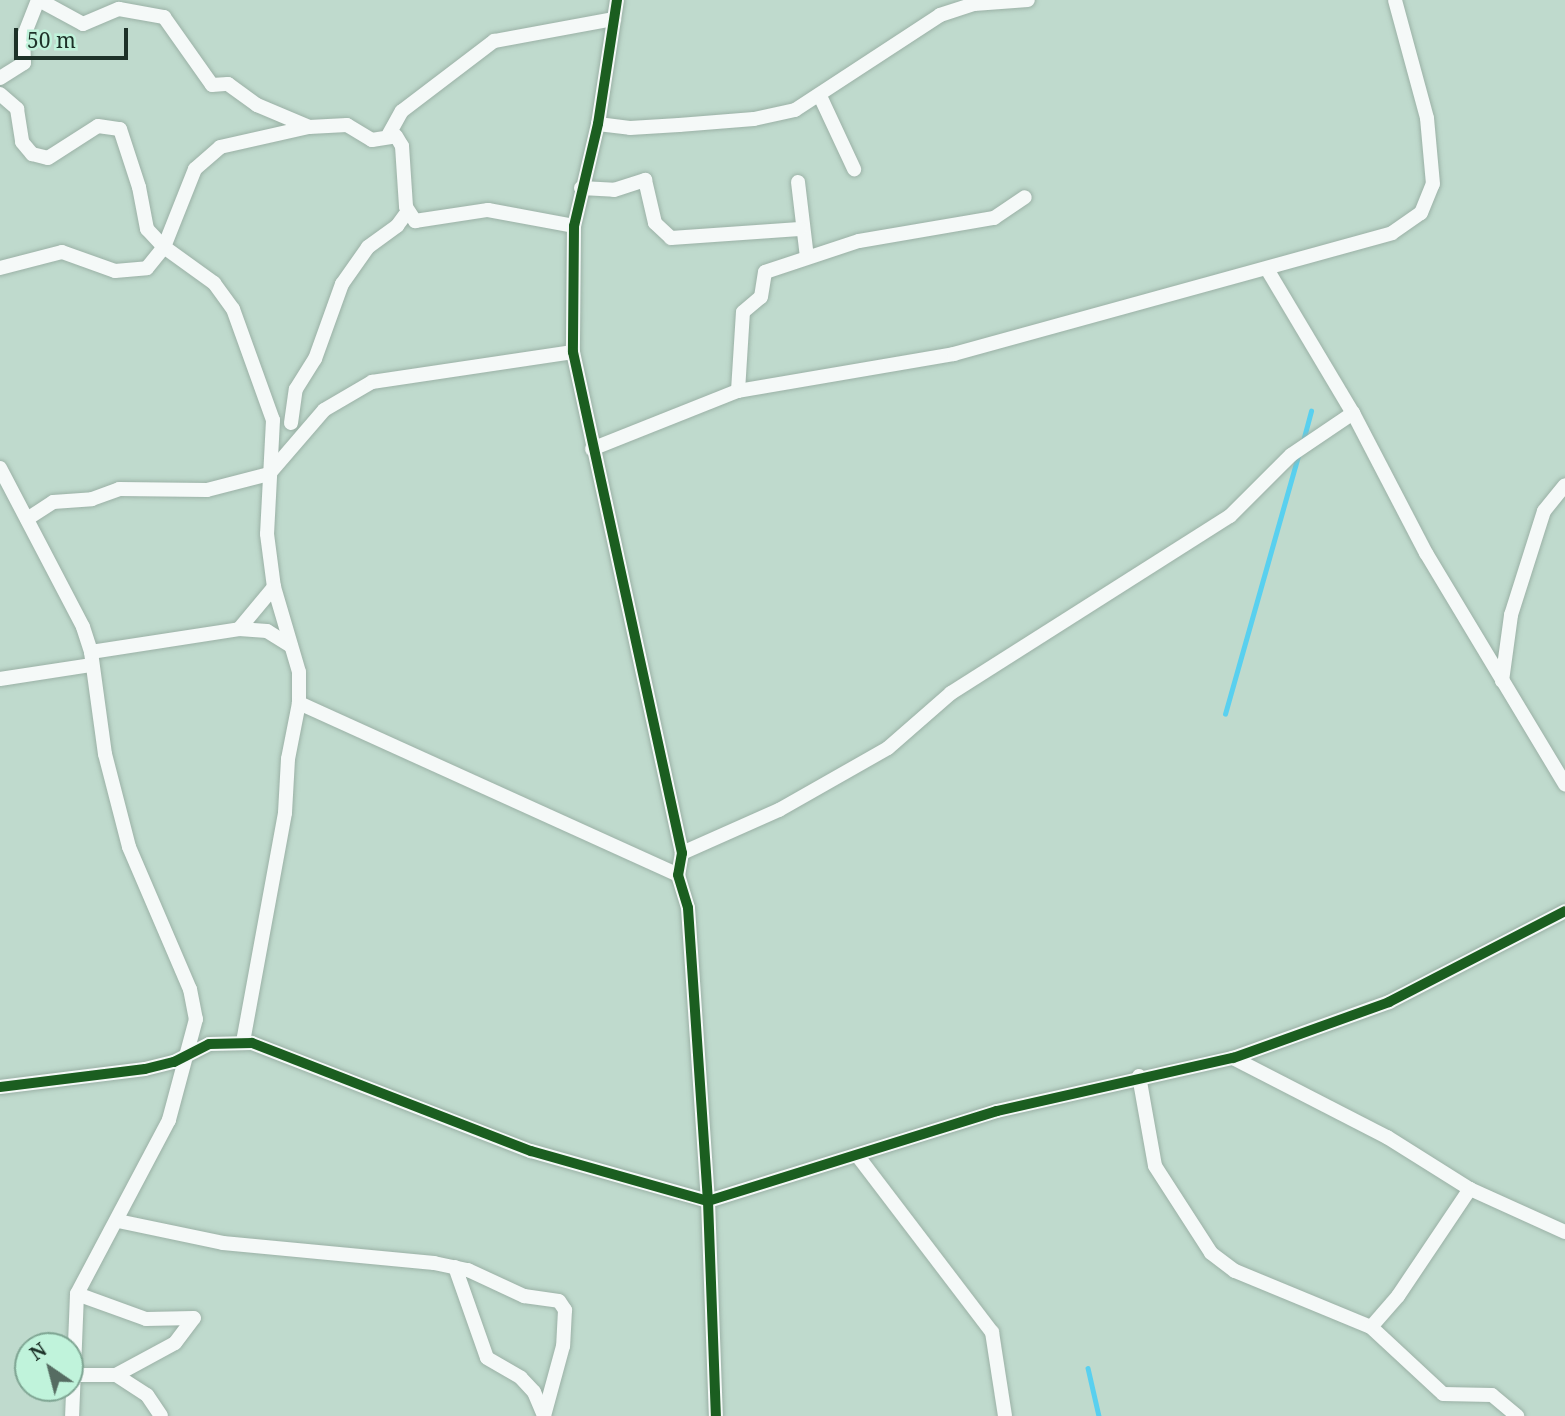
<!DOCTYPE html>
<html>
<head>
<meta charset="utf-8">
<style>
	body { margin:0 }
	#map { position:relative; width:1565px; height:1416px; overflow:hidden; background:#bfdacd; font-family:"Noto Serif",serif }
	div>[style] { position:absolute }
	.stream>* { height:4.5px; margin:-2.25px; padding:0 2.25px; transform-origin:2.25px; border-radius:2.25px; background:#59d0ef }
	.roads { filter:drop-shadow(0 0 2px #9bb1a6) drop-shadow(0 0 2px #9bb1a6) }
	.street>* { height:14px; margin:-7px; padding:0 7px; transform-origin:7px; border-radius:7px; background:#f5f9f8 }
	.cycleway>* { height:10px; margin:-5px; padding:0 5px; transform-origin:5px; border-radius:5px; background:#1b5e20 }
	span { translate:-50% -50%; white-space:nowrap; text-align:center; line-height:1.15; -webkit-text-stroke:5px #c0f3db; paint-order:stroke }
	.north { position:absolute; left:14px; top:1332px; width:70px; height:70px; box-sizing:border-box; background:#c0f3db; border:2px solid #7fa593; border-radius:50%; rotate:325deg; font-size:19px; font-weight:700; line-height:28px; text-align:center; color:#1d3128 }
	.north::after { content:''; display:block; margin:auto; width:24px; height:32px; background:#566c62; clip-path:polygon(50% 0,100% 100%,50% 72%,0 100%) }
	.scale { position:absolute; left:14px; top:28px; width:114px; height:32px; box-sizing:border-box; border:4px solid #1d3128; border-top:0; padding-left:9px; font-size:21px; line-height:24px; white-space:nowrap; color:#1d3128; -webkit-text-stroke:5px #c0f3db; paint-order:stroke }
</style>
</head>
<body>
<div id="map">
	<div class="stream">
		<div style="left:1303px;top:441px;width:31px;rotate:-75deg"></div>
		<div style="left:1225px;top:714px;width:268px;rotate:-74.2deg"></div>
		<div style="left:1088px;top:1368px;width:49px;rotate:77.1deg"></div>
	</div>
	<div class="roads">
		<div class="street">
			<div style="left:39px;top:0;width:50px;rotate:28.6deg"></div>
			<div style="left:83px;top:24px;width:39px;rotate:-23deg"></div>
			<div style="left:119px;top:9px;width:46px;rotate:10.1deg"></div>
			<div style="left:164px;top:17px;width:83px;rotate:54.8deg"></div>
			<div style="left:212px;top:85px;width:16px;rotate:-4deg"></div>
			<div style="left:228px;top:84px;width:36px;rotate:36deg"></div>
			<div style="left:257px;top:105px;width:56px;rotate:22.9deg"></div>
			<div style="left:309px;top:127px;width:38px;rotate:-3deg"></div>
			<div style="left:347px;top:125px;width:29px;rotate:31deg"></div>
			<div style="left:372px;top:140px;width:24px;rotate:-9deg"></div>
			<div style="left:396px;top:136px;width:12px;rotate:59deg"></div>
			<div style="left:402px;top:146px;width:61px;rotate:86.2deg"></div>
			<div style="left:406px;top:207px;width:17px;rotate:57deg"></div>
			<div style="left:415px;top:221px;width:74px;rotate:-8.6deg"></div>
			<div style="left:488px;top:210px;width:87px;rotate:10.5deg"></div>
			<div style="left:617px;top:0;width:125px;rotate:98.7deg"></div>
			<div style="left:598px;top:124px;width:105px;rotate:103.2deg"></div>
			<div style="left:574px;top:226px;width:126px;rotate:90.5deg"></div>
			<div style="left:573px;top:352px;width:513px;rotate:77.73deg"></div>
			<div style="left:682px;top:853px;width:22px;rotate:100deg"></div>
			<div style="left:678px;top:875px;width:34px;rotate:73deg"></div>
			<div style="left:688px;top:908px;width:294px;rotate:86.1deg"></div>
			<div style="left:708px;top:1201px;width:215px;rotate:87.9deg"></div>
			<div style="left:0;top:78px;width:28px;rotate:-32deg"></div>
			<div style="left:24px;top:63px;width:25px;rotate:-92deg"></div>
			<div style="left:23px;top:38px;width:41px;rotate:-68.5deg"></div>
			<div style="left:0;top:94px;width:23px;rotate:41deg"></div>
			<div style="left:17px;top:109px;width:33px;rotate:81deg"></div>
			<div style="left:22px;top:142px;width:16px;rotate:50deg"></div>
			<div style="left:32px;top:154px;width:16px;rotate:14deg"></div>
			<div style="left:48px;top:158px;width:59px;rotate:-32.6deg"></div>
			<div style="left:98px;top:126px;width:22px;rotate:8deg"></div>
			<div style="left:120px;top:129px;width:61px;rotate:71.9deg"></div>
			<div style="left:139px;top:187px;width:43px;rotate:79.2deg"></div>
			<div style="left:147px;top:229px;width:25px;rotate:47deg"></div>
			<div style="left:164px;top:247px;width:62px;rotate:35.8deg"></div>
			<div style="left:214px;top:283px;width:32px;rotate:54deg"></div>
			<div style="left:233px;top:309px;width:118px;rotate:70.2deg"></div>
			<div style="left:273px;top:420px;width:114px;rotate:93deg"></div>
			<div style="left:267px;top:534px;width:53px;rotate:82.5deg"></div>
			<div style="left:274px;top:587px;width:89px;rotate:73.6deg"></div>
			<div style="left:299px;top:672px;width:31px;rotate:90deg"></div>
			<div style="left:299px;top:703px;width:57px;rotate:101.1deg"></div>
			<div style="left:288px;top:759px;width:54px;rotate:93.2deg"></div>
			<div style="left:285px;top:813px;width:233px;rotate:100.4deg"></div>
			<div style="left:820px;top:96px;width:81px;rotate:65deg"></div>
			<div style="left:598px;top:124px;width:32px;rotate:7deg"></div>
			<div style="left:630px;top:128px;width:49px;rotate:-3.5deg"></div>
			<div style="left:679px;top:125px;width:75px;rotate:-4.6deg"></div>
			<div style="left:754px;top:119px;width:42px;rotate:-12.4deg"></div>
			<div style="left:795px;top:110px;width:173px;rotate:-33.2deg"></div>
			<div style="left:940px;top:15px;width:36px;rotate:-18deg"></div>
			<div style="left:974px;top:4px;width:54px;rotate:-4.2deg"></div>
			<div style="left:389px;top:134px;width:26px;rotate:-61deg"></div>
			<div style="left:402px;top:111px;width:116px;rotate:-37.3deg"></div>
			<div style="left:494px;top:41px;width:122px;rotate:-10.4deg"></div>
			<div style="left:798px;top:182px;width:76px;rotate:83.2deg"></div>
			<div style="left:581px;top:188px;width:33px;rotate:3deg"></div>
			<div style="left:614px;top:190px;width:33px;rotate:-18deg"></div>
			<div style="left:645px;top:180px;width:44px;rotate:76.9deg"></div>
			<div style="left:655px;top:223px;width:22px;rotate:43deg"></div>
			<div style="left:671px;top:238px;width:129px;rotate:-4deg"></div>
			<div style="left:0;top:268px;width:64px;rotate:-14.5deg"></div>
			<div style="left:62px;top:252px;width:56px;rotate:19.7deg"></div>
			<div style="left:115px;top:271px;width:32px;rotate:-5deg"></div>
			<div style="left:147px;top:268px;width:27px;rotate:-51deg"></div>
			<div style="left:164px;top:247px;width:84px;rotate:-68.3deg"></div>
			<div style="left:195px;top:169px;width:33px;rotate:-41deg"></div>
			<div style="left:220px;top:147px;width:91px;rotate:-12.7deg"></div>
			<div style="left:1267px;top:269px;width:168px;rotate:59.2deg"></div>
			<div style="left:1353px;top:413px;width:158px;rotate:62.5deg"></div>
			<div style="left:1426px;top:553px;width:270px;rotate:59deg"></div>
			<div style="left:738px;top:391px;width:79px;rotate:-86.4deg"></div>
			<div style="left:743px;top:312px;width:23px;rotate:-40deg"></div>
			<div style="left:761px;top:297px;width:25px;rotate:-81deg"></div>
			<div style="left:765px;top:272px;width:99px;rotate:-18.3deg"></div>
			<div style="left:859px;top:241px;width:137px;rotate:-9.7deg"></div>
			<div style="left:994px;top:218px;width:37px;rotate:-34deg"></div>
			<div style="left:291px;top:423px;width:34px;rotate:-82deg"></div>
			<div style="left:296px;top:389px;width:36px;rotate:-58deg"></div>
			<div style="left:315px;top:359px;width:80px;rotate:-70.2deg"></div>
			<div style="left:342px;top:284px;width:45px;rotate:-54.9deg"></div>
			<div style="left:368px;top:247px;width:36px;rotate:-36deg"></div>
			<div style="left:397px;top:226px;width:17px;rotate:-54deg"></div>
			<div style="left:592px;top:449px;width:157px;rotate:-21.7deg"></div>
			<div style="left:738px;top:391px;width:219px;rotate:-9.7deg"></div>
			<div style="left:954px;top:354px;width:454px;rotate:-15.4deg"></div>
			<div style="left:1392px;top:233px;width:35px;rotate:-35deg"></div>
			<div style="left:1421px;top:213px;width:31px;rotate:-68deg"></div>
			<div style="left:1433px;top:184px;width:66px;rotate:-95.2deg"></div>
			<div style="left:1427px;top:118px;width:122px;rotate:-105.2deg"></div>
			<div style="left:0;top:468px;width:179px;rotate:62.4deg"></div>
			<div style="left:83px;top:627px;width:26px;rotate:72deg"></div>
			<div style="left:91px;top:652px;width:103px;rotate:82.2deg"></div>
			<div style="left:105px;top:754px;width:96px;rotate:75.5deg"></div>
			<div style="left:129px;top:847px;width:155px;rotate:66.8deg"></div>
			<div style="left:190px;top:989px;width:31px;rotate:79deg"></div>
			<div style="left:196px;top:1019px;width:105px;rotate:105deg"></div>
			<div style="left:169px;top:1120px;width:197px;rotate:117.9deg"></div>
			<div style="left:77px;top:1294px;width:122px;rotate:92.3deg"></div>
			<div style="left:27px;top:519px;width:31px;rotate:-33deg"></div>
			<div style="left:53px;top:502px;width:39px;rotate:-4deg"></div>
			<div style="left:92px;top:499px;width:29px;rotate:-20deg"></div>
			<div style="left:119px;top:489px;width:88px;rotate:0.7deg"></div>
			<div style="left:207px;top:490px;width:64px;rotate:-14.5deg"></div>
			<div style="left:269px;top:474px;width:84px;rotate:-49.3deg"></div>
			<div style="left:324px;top:410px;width:56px;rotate:-30.3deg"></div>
			<div style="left:372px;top:382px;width:203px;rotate:-8.5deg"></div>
			<div style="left:239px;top:629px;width:55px;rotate:-50.2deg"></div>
			<div style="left:91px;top:652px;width:150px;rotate:-8.8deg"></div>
			<div style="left:239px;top:629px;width:28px;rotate:4deg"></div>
			<div style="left:267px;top:631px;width:28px;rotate:32deg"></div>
			<div style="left:0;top:679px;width:93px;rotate:-8.7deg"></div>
			<div style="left:1502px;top:681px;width:67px;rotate:-82.2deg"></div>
			<div style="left:1511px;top:615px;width:109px;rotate:-72.4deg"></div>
			<div style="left:1544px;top:511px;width:33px;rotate:-51deg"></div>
			<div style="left:299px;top:703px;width:416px;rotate:24.4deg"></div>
			<div style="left:682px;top:853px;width:106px;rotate:-23.9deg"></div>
			<div style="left:779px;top:810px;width:125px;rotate:-29.6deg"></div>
			<div style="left:888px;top:748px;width:84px;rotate:-41.1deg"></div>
			<div style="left:951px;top:693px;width:330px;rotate:-32.4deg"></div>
			<div style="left:1230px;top:516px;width:86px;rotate:-45deg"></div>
			<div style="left:1291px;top:455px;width:75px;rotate:-34.1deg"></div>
			<div style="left:1233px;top:1058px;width:173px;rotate:27.2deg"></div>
			<div style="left:1387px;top:1137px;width:98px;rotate:32.1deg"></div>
			<div style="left:1470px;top:1189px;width:104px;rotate:24.4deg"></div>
			<div style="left:1139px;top:1076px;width:91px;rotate:79.9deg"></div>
			<div style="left:1155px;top:1166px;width:103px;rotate:57.2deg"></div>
			<div style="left:1211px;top:1253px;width:30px;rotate:37deg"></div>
			<div style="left:1235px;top:1271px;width:147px;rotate:22.4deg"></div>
			<div style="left:1371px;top:1327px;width:98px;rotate:42.9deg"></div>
			<div style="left:1443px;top:1394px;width:49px;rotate:1.2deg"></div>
			<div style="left:1492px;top:1395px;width:33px;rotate:40deg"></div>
			<div style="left:0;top:1087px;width:146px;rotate:-7.1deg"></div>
			<div style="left:145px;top:1069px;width:30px;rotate:-14deg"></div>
			<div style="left:174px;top:1062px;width:39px;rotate:-27deg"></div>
			<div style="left:209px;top:1044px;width:43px;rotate:-1.3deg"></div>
			<div style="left:252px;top:1043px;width:299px;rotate:21.2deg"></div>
			<div style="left:531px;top:1151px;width:184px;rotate:15.8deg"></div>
			<div style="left:708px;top:1201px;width:303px;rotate:-17.3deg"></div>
			<div style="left:997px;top:1111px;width:242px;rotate:-12.7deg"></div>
			<div style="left:1233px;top:1058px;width:166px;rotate:-19.7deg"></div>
			<div style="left:1389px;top:1002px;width:198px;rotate:-27.3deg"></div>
			<div style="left:857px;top:1155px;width:223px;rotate:52.7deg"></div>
			<div style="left:992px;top:1332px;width:85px;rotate:81.2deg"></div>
			<div style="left:118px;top:1221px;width:107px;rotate:11.8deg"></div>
			<div style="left:223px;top:1243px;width:212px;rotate:5.4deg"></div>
			<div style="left:434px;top:1263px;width:35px;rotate:12deg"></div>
			<div style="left:468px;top:1270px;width:62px;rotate:24.9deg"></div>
			<div style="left:524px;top:1296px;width:35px;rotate:8deg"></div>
			<div style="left:559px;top:1301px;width:11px;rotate:56deg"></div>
			<div style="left:565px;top:1310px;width:36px;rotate:93deg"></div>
			<div style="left:563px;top:1346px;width:73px;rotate:105.2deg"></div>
			<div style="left:455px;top:1267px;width:96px;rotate:70.6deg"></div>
			<div style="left:487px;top:1358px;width:39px;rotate:30deg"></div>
			<div style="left:521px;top:1378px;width:19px;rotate:47deg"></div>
			<div style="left:534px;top:1392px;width:26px;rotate:67deg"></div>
			<div style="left:1371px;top:1327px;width:41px;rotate:-48.9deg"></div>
			<div style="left:1398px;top:1296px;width:129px;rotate:-56.1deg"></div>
			<div style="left:73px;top:1375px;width:43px"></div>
			<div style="left:116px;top:1375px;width:67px;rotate:-28.5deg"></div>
			<div style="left:175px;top:1343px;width:31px;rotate:-53deg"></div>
			<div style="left:194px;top:1318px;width:48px;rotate:178.8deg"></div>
			<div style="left:146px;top:1319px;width:73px;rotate:-160.1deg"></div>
			<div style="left:116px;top:1375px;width:37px;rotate:33deg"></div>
			<div style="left:147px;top:1395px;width:25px;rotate:56deg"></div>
		</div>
	</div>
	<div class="cycleway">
		<div style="left:617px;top:0;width:125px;rotate:98.7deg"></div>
		<div style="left:598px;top:124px;width:105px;rotate:103.2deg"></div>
		<div style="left:574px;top:226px;width:126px;rotate:90.5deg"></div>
		<div style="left:573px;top:352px;width:513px;rotate:77.73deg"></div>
		<div style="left:682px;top:853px;width:22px;rotate:100deg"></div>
		<div style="left:678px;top:875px;width:34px;rotate:73deg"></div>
		<div style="left:688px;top:908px;width:294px;rotate:86.1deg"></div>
		<div style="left:708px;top:1201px;width:215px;rotate:87.9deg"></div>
		<div style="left:0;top:1087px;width:146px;rotate:-7.1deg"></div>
		<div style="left:145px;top:1069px;width:30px;rotate:-14deg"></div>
		<div style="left:174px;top:1062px;width:39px;rotate:-27deg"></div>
		<div style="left:209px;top:1044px;width:43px;rotate:-1.3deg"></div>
		<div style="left:252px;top:1043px;width:299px;rotate:21.2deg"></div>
		<div style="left:531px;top:1151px;width:184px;rotate:15.8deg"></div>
		<div style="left:708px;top:1201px;width:303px;rotate:-17.3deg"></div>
		<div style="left:997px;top:1111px;width:242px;rotate:-12.7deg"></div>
		<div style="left:1233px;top:1058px;width:166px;rotate:-19.7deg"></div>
		<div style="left:1389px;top:1002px;width:198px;rotate:-27.3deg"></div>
	</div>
	<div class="north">N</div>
	<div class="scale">50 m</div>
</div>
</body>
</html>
